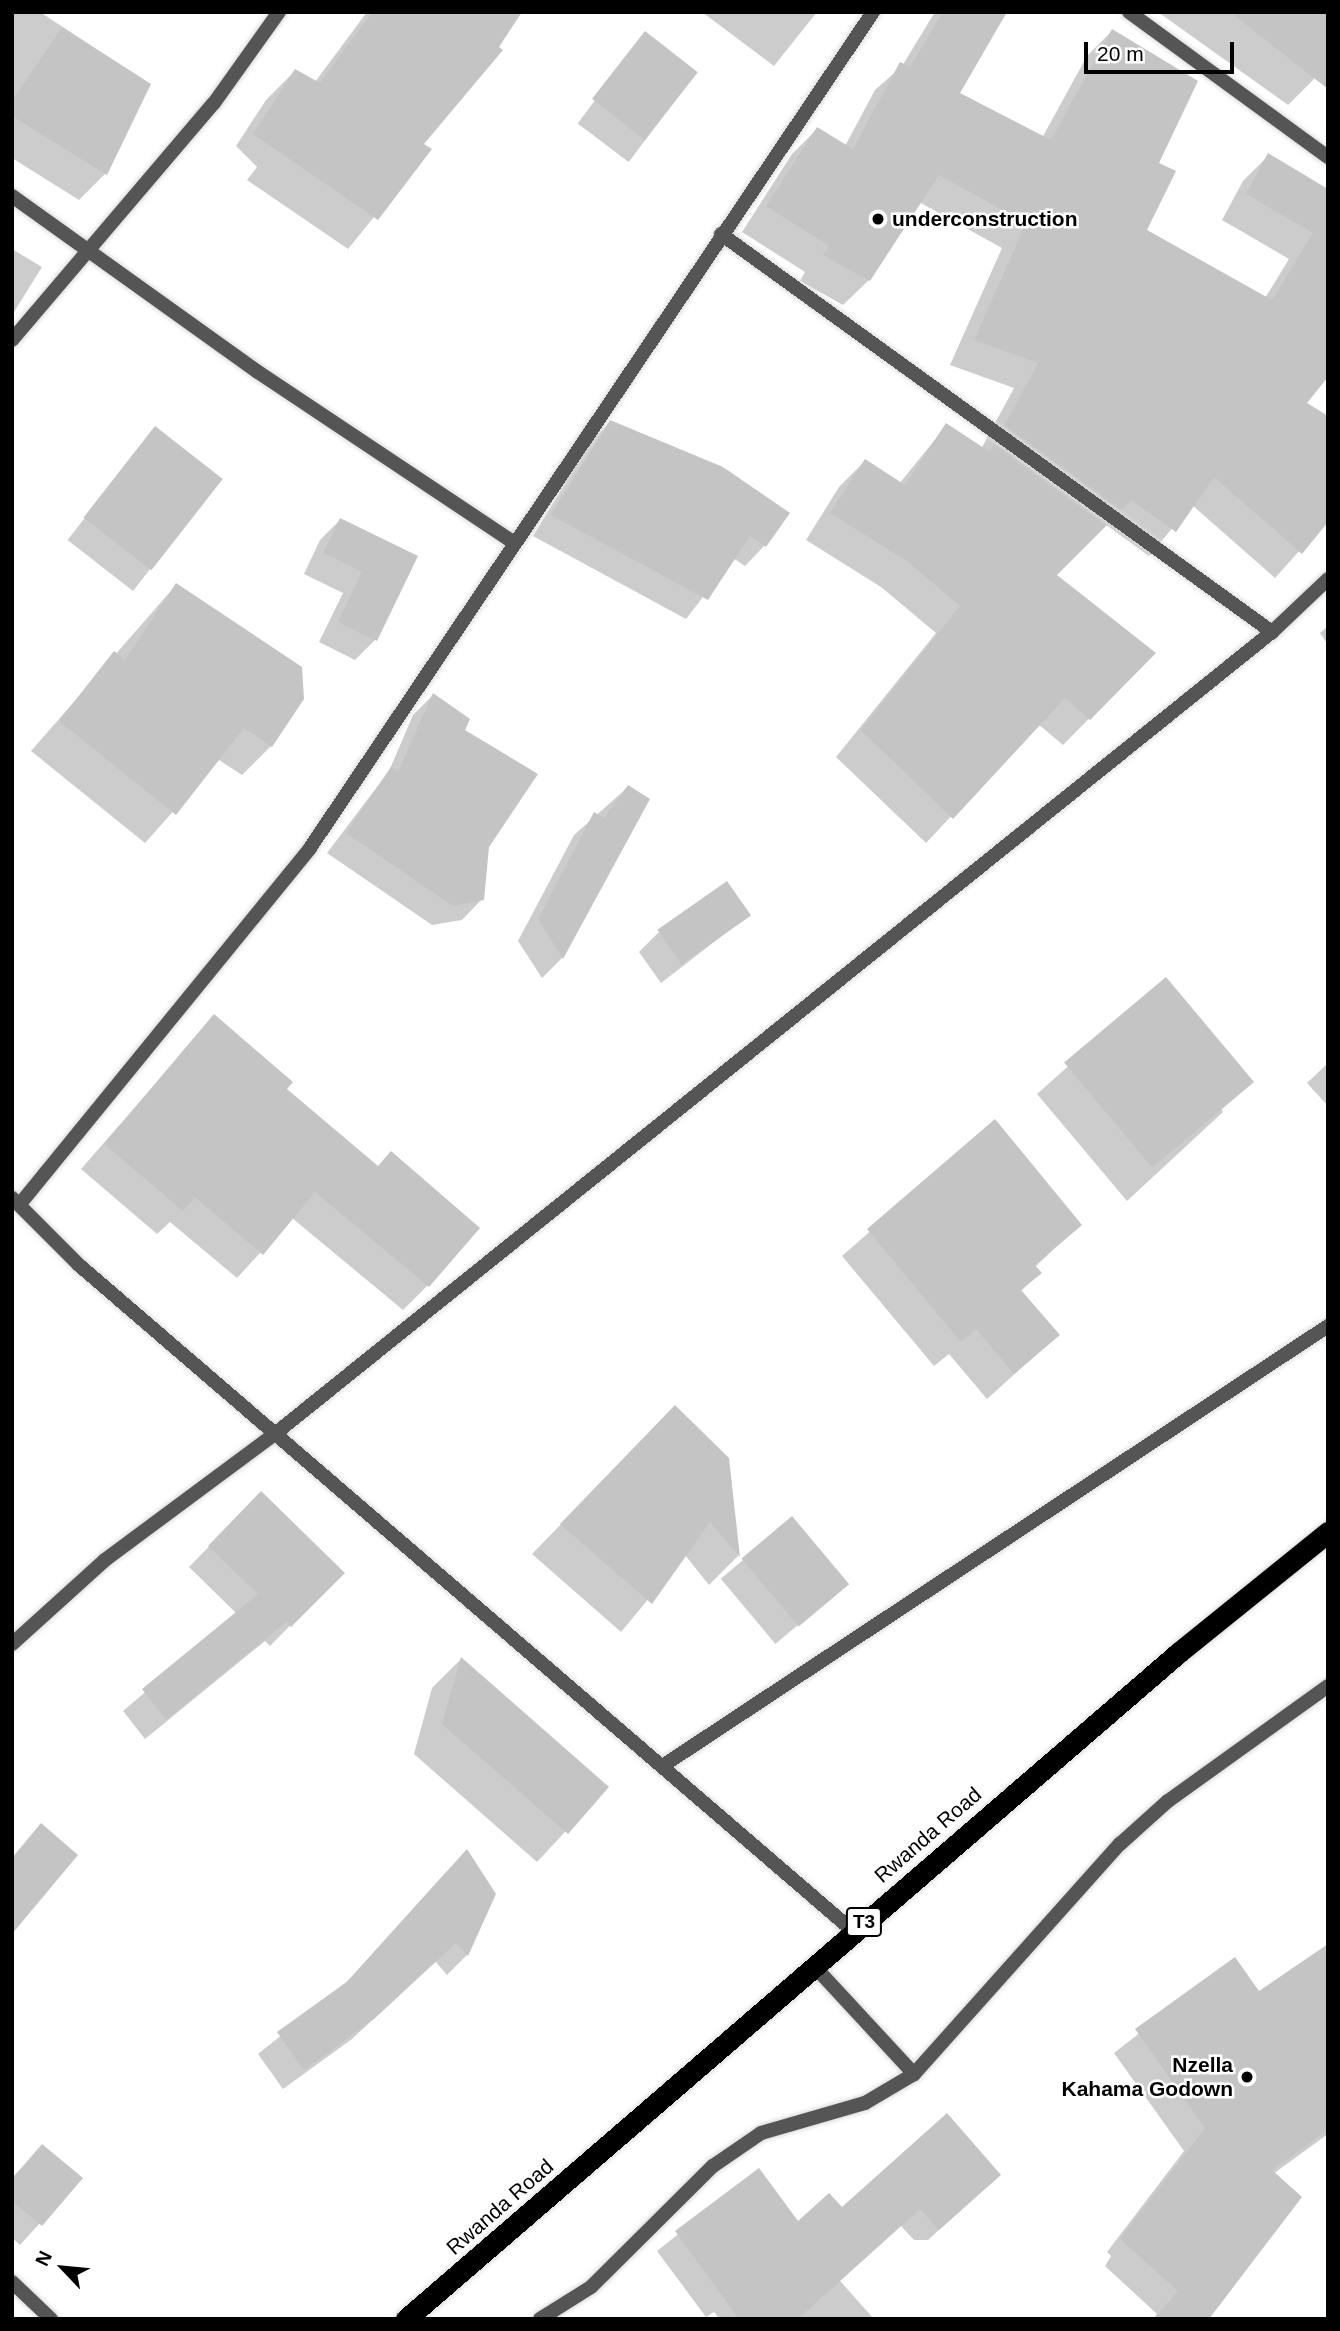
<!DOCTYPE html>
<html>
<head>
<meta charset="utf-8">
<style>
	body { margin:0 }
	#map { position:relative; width:1340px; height:2331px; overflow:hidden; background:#fff; font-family:Arial,sans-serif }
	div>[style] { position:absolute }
	.shadow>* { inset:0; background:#0003; transform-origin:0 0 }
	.building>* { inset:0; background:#c4c4c4; transform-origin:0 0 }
	.roads { filter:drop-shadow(0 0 2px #dbdbdb) drop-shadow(0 0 2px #dbdbdb) }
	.street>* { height:14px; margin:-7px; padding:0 7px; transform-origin:7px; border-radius:7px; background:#555 }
	.highway>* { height:21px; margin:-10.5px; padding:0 10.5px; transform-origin:10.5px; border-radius:10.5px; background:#000 }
	.dots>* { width:19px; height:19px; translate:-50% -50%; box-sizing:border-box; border:4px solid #fff; border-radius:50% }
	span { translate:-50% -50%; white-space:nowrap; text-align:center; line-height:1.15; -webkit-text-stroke:5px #fff; paint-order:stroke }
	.shield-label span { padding:2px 5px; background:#fff; border:2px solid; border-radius:5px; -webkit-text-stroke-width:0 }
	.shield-label { font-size:19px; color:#000; font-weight:700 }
	.poi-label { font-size:21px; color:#000; font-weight:700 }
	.left { translate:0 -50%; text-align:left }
	.right { translate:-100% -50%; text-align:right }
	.street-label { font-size:21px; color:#000 }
	.frame { position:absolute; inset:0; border:14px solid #000; pointer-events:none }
	.north { position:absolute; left:28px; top:2233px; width:70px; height:70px; -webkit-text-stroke:5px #fff; paint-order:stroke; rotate:296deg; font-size:19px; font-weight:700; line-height:28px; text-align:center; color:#000 }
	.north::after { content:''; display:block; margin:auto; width:24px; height:32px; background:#000; clip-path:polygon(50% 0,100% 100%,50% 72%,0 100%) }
	.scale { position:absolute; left:1084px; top:42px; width:150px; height:32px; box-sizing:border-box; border:4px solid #000; border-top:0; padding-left:9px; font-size:21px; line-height:24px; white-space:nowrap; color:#000; -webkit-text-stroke:5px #fff; paint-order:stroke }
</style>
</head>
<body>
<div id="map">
	<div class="shadow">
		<div style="clip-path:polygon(12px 12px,40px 12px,149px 84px,105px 174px,79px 200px,12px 158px)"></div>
		<div style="clip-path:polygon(367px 12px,520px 12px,422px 145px,429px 149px,348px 249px,247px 180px,257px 167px,236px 146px,266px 100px,295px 71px,315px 82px)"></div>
		<div style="clip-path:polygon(702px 12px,817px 12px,774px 66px)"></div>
		<div style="clip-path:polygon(935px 12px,1005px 12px,957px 94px,1042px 138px,1087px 56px,1112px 31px,1156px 164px,1145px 231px,1265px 298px,1289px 259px,1222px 220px,1243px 181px,1269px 155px,1328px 199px,1305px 403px,1328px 519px,1275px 578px,1192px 505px,1149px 556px,1105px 524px,1055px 575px,1154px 653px,1063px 745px,1038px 724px,926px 843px,836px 757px,936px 633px,881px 587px,806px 540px,839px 487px,865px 461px,899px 484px,946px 426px,981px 449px,1014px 388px,950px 365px,1002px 248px,919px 202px,869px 280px,843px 305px,800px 281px,805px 272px,742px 232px,792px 154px,817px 129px,845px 146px,875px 90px,902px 66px)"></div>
		<div style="clip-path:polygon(1158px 12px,1328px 12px,1315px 78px,1288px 105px)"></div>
		<div style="left:645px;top:34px;width:64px;height:112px;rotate:37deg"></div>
		<div style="clip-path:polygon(12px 249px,42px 267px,12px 315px)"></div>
		<div style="clip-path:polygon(610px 422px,765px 545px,745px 566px,733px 558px,686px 619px,533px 536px,590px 443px)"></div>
		<div style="left:155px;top:428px;width:83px;height:142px;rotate:38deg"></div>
		<div style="clip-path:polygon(340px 520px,416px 557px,375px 640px,355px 660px,319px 642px,343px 593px,304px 574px,320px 540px)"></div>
		<div style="clip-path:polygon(176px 585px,271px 746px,242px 775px,219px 760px,145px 843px,31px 751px)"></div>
		<div style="clip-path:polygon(1328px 626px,1328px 645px,1320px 633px)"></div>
		<div style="clip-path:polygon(433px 695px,462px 731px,487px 846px,482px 899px,462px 920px,432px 925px,327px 853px,389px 771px,413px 715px)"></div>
		<div style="clip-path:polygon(628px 787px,648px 799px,562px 958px,542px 978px,518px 941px,574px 835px)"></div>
		<div style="clip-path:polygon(749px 915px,661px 983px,639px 952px,659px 932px)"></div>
		<div style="clip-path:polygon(1165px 980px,1223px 1112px,1127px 1201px,1037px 1094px)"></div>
		<div style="clip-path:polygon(214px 1017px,285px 1089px,428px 1285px,403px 1310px,292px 1218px,237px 1278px,170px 1222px,157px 1234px,81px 1169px)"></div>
		<div style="clip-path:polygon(1328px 1063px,1328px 1106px,1307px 1083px)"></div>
		<div style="clip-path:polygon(995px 1122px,1079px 1225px,1035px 1267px,1039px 1273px,1020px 1292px,1058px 1335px,987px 1399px,949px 1354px,934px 1366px,842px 1256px)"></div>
		<div style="clip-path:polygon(646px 1437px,727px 1459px,738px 1556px,709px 1585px,685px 1555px,621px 1632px,532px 1554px)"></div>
		<div style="clip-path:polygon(261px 1493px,342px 1573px,270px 1646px,265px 1641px,145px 1739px,123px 1711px,237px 1614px,189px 1567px)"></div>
		<div style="left:792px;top:1519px;width:85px;height:93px;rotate:50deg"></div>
		<div style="clip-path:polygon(461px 1659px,607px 1787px,537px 1862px,414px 1754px,432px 1688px)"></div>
		<div style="clip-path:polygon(447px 1871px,494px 1894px,467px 1955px,447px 1975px,435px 1961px,352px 2039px,283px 2089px,258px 2054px,343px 1986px)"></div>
		<div style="clip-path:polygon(1328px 1946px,1328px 2134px,1273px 2174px,1207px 2319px,1153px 2319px,1157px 2314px,1105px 2266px,1111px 2256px,1107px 2252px,1184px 2151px,1114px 2053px,1234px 1959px,1258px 1993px)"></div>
		<div style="clip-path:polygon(42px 2146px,80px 2179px,20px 2245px,12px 2238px,12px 2178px)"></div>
		<div style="clip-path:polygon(999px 2175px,928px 2240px,914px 2240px,901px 2226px,812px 2237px)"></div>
		<div style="clip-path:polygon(749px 2178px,873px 2318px,872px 2319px,720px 2319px,714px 2312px,706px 2317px,657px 2251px)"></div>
	</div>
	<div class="building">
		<div style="clip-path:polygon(372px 12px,522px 12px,499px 47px,503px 50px,424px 144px,432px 149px,378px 220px,253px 134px,295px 69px,320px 83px)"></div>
		<div style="clip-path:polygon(943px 12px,1007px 12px,960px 93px,1051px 140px,1112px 29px,1198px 81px,1159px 163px,1176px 171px,1147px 230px,1272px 300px,1313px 233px,1246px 194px,1268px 153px,1328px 189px,1328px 377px,1307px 403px,1328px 416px,1328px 522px,1302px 554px,1214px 477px,1176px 532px,1131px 500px,1121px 511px,1004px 426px,1038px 363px,974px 340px,1026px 223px,939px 175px,870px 281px,823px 255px,829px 246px,766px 206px,817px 127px,853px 149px,900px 62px,910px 67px)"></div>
		<div style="clip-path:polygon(1230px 12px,1328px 12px,1328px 89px)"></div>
		<div style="clip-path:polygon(62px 27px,151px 84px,107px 175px,12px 116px,12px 101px)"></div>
		<div style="left:645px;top:31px;width:67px;height:86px;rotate:38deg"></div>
		<div style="clip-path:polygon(610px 420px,723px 467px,790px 513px,766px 547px,750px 536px,708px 600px,551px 515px)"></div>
		<div style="clip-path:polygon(946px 423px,990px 452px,994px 443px,1107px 525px,1057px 575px,1156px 653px,1090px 720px,1065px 698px,953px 819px,861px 730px,960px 606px,907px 561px,830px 513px,865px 459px,905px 485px)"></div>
		<div style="left:155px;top:426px;width:86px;height:116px;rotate:38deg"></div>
		<div style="clip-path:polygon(340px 518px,418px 556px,377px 641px,338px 622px,362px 572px,323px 553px)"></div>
		<div style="clip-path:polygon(176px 583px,302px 667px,304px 699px,272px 747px,244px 728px,176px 815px,59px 721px,114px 651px,125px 660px)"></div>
		<div style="clip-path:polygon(433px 693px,470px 719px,465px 730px,538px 774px,489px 847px,484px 900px,453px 906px,346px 833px,391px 767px,398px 772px)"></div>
		<div style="clip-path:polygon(628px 785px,650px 799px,563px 959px,538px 919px,594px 812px,604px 818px)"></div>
		<div style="left:727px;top:881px;width:42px;height:85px;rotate:55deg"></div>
		<div style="left:1166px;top:977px;width:137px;height:133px;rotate:50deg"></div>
		<div style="clip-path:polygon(214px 1014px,293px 1082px,287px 1089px,378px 1166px,391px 1151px,480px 1228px,429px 1287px,315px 1192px,263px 1255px,195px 1197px,183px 1211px,104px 1144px)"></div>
		<div style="clip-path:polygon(995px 1119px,1082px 1225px,1035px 1265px,1042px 1273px,1021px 1290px,1060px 1335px,1014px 1374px,976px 1329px,961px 1342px,867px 1229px)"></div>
		<div style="clip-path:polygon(675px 1405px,729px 1458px,740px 1557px,710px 1522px,652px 1604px,560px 1524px)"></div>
		<div style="clip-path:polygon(261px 1491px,345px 1573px,291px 1627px,286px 1622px,166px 1720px,142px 1689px,258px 1594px,208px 1546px)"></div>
		<div style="left:792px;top:1516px;width:89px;height:66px;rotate:50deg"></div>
		<div style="clip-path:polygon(461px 1657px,609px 1787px,568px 1834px,442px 1724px)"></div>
		<div style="clip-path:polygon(41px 1823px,78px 1855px,12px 1934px,12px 1858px)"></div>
		<div style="clip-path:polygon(467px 1849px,496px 1894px,468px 1956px,456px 1943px,374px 2019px,304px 2070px,277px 2032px,348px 1981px)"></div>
		<div style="clip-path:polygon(1328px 1944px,1328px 2130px,1272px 2170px,1302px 2197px,1209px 2319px,1154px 2319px,1178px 2291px,1120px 2239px,1205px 2128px,1135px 2029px,1235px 1957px,1259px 1991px)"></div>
		<div style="clip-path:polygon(947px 2113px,1001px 2175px,939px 2230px,920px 2209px,798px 2319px,739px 2319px,675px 2231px,759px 2168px,798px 2221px,829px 2193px,842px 2207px)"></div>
		<div style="clip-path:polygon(42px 2144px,83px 2178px,42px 2226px,12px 2201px,12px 2179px)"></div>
	</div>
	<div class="roads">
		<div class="street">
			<div style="left:1129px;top:12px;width:246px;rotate:36.1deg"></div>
			<div style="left:12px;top:196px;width:302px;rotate:35.6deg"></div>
			<div style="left:258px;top:372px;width:306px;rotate:33.7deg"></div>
			<div style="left:721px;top:234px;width:680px;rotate:35.84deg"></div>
			<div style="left:12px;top:340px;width:311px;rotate:-49.6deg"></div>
			<div style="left:214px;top:103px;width:112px;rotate:-54.5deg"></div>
			<div style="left:12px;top:1198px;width:95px;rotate:45deg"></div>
			<div style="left:79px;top:1265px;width:1021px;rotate:40.71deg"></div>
			<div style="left:20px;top:1204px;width:459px;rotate:-50.8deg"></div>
			<div style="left:310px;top:848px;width:1008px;rotate:-56.04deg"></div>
			<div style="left:12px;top:1644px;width:125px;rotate:-42.1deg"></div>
			<div style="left:105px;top:1560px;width:213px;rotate:-36.6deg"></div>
			<div style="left:276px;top:1433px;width:1278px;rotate:-38.81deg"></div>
			<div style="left:1272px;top:632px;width:77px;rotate:-43.4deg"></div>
			<div style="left:664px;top:1765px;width:796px;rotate:-33.47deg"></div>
			<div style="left:814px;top:1966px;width:147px;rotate:47.2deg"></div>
			<div style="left:12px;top:2282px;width:54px;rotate:43.5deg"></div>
			<div style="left:540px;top:2319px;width:60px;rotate:-32.1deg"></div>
			<div style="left:591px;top:2287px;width:172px;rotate:-44.8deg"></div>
			<div style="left:713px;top:2166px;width:58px;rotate:-34.5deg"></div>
			<div style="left:761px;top:2133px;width:108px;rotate:-16.1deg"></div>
			<div style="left:865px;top:2103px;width:57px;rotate:-30.6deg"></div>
			<div style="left:914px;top:2074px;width:309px;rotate:-48.2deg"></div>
			<div style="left:1120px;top:1844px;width:64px;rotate:-41.9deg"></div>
			<div style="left:1168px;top:1801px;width:197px;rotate:-35.7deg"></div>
		</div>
		<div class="highway">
			<div style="left:406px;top:2319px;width:1020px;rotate:-40.78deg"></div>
			<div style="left:1178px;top:1653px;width:193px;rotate:-38.9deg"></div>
		</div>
	</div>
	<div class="dots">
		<div style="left:878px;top:219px;background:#000"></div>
		<div style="left:1247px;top:2077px;background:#000"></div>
	</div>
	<div class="shield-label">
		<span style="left:864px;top:1922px">T3</span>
	</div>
	<div class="poi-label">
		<span class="left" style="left:892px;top:219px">underconstruction</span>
		<span class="right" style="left:1233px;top:2077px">Nzella<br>Kahama Godown</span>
	</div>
	<div class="street-label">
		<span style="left:928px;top:1835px;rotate:-41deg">Rwanda Road</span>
		<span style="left:500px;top:2207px;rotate:-41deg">Rwanda Road</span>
	</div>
	<div class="frame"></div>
	<div class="north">N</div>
	<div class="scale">20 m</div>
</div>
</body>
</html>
